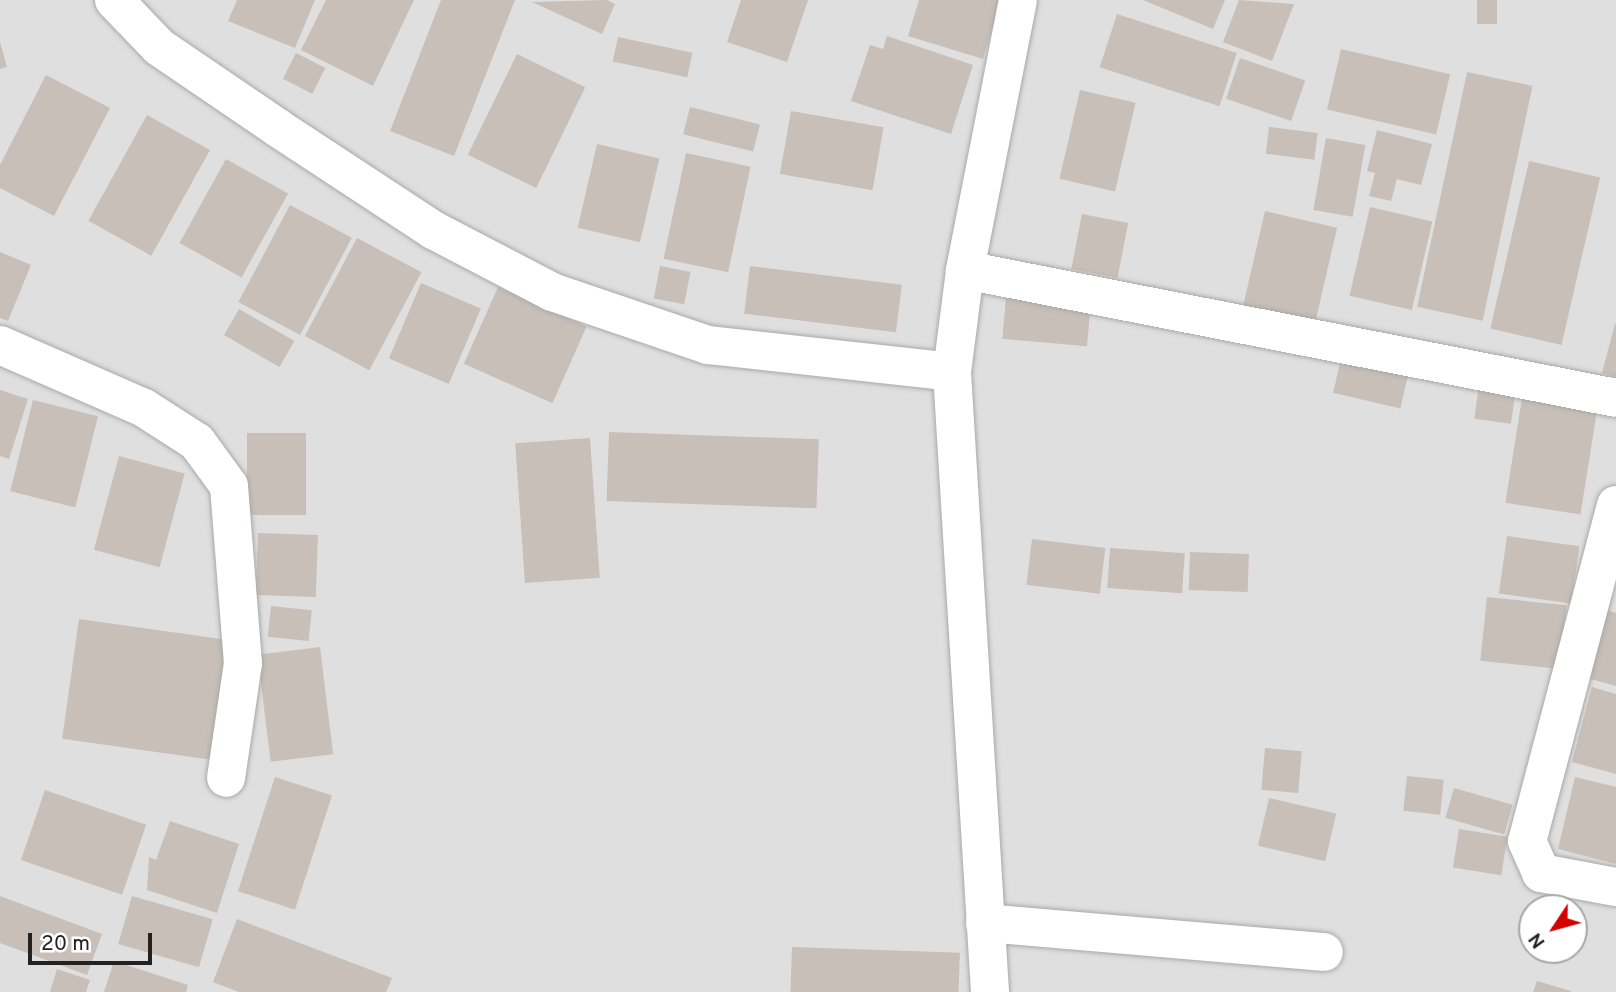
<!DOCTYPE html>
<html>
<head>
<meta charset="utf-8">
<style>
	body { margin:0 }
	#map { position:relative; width:1616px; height:992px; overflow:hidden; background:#f2efe9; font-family:Overpass,sans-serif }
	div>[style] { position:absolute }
	.residential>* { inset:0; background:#e0dfdf }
	.building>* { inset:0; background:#c7bfb8; transform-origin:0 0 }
	.roads { filter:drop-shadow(0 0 2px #a9a9a9) drop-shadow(0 0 2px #a9a9a9) }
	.minor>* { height:38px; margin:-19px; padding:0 19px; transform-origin:19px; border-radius:19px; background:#fff }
	.tertiary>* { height:38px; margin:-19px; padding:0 19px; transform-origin:19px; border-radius:19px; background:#fff }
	span { translate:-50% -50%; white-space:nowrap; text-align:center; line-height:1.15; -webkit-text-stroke:6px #fff; paint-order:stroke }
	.north { position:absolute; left:1518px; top:894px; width:70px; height:70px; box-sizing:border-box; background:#fff; border:2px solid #a7a7a7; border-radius:50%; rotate:234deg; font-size:19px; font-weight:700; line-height:28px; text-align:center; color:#222 }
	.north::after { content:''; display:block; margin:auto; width:24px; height:32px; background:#d40000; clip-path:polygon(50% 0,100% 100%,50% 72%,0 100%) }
	.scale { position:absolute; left:28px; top:933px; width:124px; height:32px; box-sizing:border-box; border:4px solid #222; border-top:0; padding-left:9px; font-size:21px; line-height:24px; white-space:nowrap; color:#222; -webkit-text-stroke:5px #fff; paint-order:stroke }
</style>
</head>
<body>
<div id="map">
	<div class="residential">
		<div style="clip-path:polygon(evenodd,0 0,1616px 0,1616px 992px,0 992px,0 0,1532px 908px,1574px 908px,1574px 950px,1532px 950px,1532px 908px)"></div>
	</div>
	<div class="building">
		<div style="clip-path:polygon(237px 0,315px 0,295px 48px,228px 21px)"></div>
		<div style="clip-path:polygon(326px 0,414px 0,373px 86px,301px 50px)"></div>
		<div style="clip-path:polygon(441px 0,515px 0,454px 156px,390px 131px)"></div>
		<div style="clip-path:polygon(607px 0,615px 4px,602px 34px,532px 2px)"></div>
		<div style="clip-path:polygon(741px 0,808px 0,787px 62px,727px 42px)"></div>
		<div style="clip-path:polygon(919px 0,1001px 0,983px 59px,908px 36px)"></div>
		<div style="clip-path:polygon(1143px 0,1225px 0,1213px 29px)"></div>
		<div style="clip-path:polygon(1239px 0,1294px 4px,1272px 61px,1223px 42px)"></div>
		<div style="left:1477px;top:0;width:20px;height:24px"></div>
		<div style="left:1117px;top:14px;width:126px;height:56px;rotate:18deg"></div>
		<div style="clip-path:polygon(887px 36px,973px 65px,951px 134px,851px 101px,870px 45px,883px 49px)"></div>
		<div style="left:618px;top:37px;width:76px;height:25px;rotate:12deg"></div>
		<div style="clip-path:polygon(0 42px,7px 67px,0 69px)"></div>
		<div style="left:1341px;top:49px;width:112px;height:62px;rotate:13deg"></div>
		<div style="left:296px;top:53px;width:33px;height:29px;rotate:27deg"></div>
		<div style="left:517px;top:54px;width:76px;height:112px;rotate:26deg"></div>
		<div style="left:1240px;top:58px;width:69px;height:43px;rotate:19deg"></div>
		<div style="left:1467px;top:72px;width:67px;height:240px;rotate:12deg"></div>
		<div style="clip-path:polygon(46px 75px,110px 108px,54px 216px,0 188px,0 165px)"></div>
		<div style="left:1080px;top:90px;width:57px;height:91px;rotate:13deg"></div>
		<div style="left:690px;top:107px;width:72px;height:28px;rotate:14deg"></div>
		<div style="left:791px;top:111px;width:94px;height:64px;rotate:10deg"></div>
		<div style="left:147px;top:115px;width:72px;height:121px;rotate:29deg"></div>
		<div style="left:1269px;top:127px;width:49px;height:27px;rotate:7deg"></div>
		<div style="clip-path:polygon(1377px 130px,1432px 144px,1421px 185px,1397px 179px,1391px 201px,1369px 196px,1375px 173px,1367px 171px)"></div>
		<div style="left:1326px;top:138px;width:40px;height:73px;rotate:10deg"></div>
		<div style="left:597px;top:144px;width:64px;height:86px;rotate:13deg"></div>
		<div style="left:686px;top:153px;width:66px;height:108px;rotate:12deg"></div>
		<div style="left:226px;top:159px;width:71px;height:96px;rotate:29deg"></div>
		<div style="left:1529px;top:161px;width:73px;height:172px;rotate:13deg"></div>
		<div style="left:290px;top:205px;width:70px;height:110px;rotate:28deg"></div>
		<div style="left:1370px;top:207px;width:64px;height:91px;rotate:13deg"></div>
		<div style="left:1265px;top:211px;width:74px;height:100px;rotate:13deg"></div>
		<div style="left:1082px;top:214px;width:47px;height:56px;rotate:11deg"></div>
		<div style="left:357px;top:238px;width:73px;height:111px;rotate:28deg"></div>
		<div style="clip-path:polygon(0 252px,31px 265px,8px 321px,0 318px)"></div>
		<div style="left:660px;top:266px;width:31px;height:33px;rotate:11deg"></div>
		<div style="left:750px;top:266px;width:153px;height:48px;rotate:7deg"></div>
		<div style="left:421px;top:283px;width:65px;height:82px;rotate:23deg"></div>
		<div style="left:498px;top:287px;width:97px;height:84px;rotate:24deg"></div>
		<div style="left:1006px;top:297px;width:85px;height:42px;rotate:5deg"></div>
		<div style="left:239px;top:309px;width:64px;height:30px;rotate:30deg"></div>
		<div style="clip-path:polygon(1615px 324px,1616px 324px,1616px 377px,1602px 373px)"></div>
		<div style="left:1343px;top:350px;width:69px;height:44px;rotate:13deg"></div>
		<div style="left:1479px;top:385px;width:37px;height:34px;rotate:8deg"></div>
		<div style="clip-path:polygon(0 390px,28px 399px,9px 459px,0 456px)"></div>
		<div style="left:1522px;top:398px;width:76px;height:106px;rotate:9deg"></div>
		<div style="left:33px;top:400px;width:67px;height:94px;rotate:14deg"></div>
		<div style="left:609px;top:432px;width:210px;height:69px;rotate:2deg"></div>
		<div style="left:247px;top:433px;width:59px;height:82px"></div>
		<div style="left:590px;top:438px;width:140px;height:75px;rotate:86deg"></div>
		<div style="left:119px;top:456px;width:68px;height:97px;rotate:15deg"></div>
		<div style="left:258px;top:533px;width:60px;height:62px;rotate:2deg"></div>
		<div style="left:1507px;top:536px;width:73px;height:58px;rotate:8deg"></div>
		<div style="left:1032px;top:539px;width:74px;height:46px;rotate:7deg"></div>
		<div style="left:1110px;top:548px;width:75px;height:40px;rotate:4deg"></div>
		<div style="left:1190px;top:552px;width:59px;height:38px;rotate:2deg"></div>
		<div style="left:1487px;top:597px;width:80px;height:64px;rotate:6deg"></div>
		<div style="left:271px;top:606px;width:41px;height:31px;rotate:6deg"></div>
		<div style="clip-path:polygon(1600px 608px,1616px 613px,1616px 686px,1580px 676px)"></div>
		<div style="left:79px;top:619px;width:154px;height:121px;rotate:8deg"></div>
		<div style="left:320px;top:647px;width:108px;height:63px;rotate:83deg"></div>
		<div style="clip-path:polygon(1592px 687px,1616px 694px,1616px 774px,1572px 762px)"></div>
		<div style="left:1265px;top:748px;width:37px;height:42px;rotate:5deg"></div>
		<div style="left:1407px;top:776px;width:37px;height:35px;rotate:6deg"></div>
		<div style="left:275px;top:777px;width:60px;height:120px;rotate:18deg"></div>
		<div style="clip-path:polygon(1575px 777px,1616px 787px,1616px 864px,1558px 849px)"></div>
		<div style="left:1454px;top:788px;width:61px;height:31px;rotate:16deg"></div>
		<div style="left:45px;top:790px;width:107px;height:74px;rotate:19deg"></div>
		<div style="left:1269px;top:798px;width:69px;height:49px;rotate:13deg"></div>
		<div style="clip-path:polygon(170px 821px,239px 844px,217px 913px,147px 890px,149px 857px,156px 860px)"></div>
		<div style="left:1459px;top:829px;width:49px;height:39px;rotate:9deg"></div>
		<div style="clip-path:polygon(0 896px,102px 934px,87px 975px,0 943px)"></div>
		<div style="left:132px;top:896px;width:84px;height:50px;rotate:16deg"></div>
		<div style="clip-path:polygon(237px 919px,392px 978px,386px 992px,239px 992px,213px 982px)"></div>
		<div style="left:792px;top:947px;width:168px;height:45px;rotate:2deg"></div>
		<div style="clip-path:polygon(114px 961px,188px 985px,186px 992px,104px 992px)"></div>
		<div style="clip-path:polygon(57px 969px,90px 980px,86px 992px,50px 992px)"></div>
		<div style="clip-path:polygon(1537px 981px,1571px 991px,1571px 992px,1533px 992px)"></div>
	</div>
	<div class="roads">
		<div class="minor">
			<div style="left:114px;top:0;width:65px;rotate:46.2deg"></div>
			<div style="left:159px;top:47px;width:144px;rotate:34.2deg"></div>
			<div style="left:278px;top:128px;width:186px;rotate:33.3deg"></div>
			<div style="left:433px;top:230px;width:134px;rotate:27.5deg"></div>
			<div style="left:552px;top:292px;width:165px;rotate:18.8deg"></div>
			<div style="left:708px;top:345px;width:245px;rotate:6.3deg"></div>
			<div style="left:965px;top:270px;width:663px;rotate:11.12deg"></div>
			<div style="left:0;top:345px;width:157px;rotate:23.6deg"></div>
			<div style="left:144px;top:408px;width:63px;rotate:32.7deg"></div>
			<div style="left:197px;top:442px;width:54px;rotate:54deg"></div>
			<div style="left:229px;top:486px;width:178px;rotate:85.5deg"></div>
			<div style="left:243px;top:663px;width:116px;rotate:98.4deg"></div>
			<div style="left:1616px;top:505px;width:348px;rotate:104.8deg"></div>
			<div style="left:1527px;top:841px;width:35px;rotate:66deg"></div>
			<div style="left:1541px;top:873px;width:76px;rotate:10.6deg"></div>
			<div style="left:985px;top:923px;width:340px;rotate:4.9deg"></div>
		</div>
		<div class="tertiary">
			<div style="left:990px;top:992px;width:621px;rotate:-93.51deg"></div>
			<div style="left:952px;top:372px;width:103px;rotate:-82.7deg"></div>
			<div style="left:965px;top:270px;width:275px;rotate:-78.9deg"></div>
		</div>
	</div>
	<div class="north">N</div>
	<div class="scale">20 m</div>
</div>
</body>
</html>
